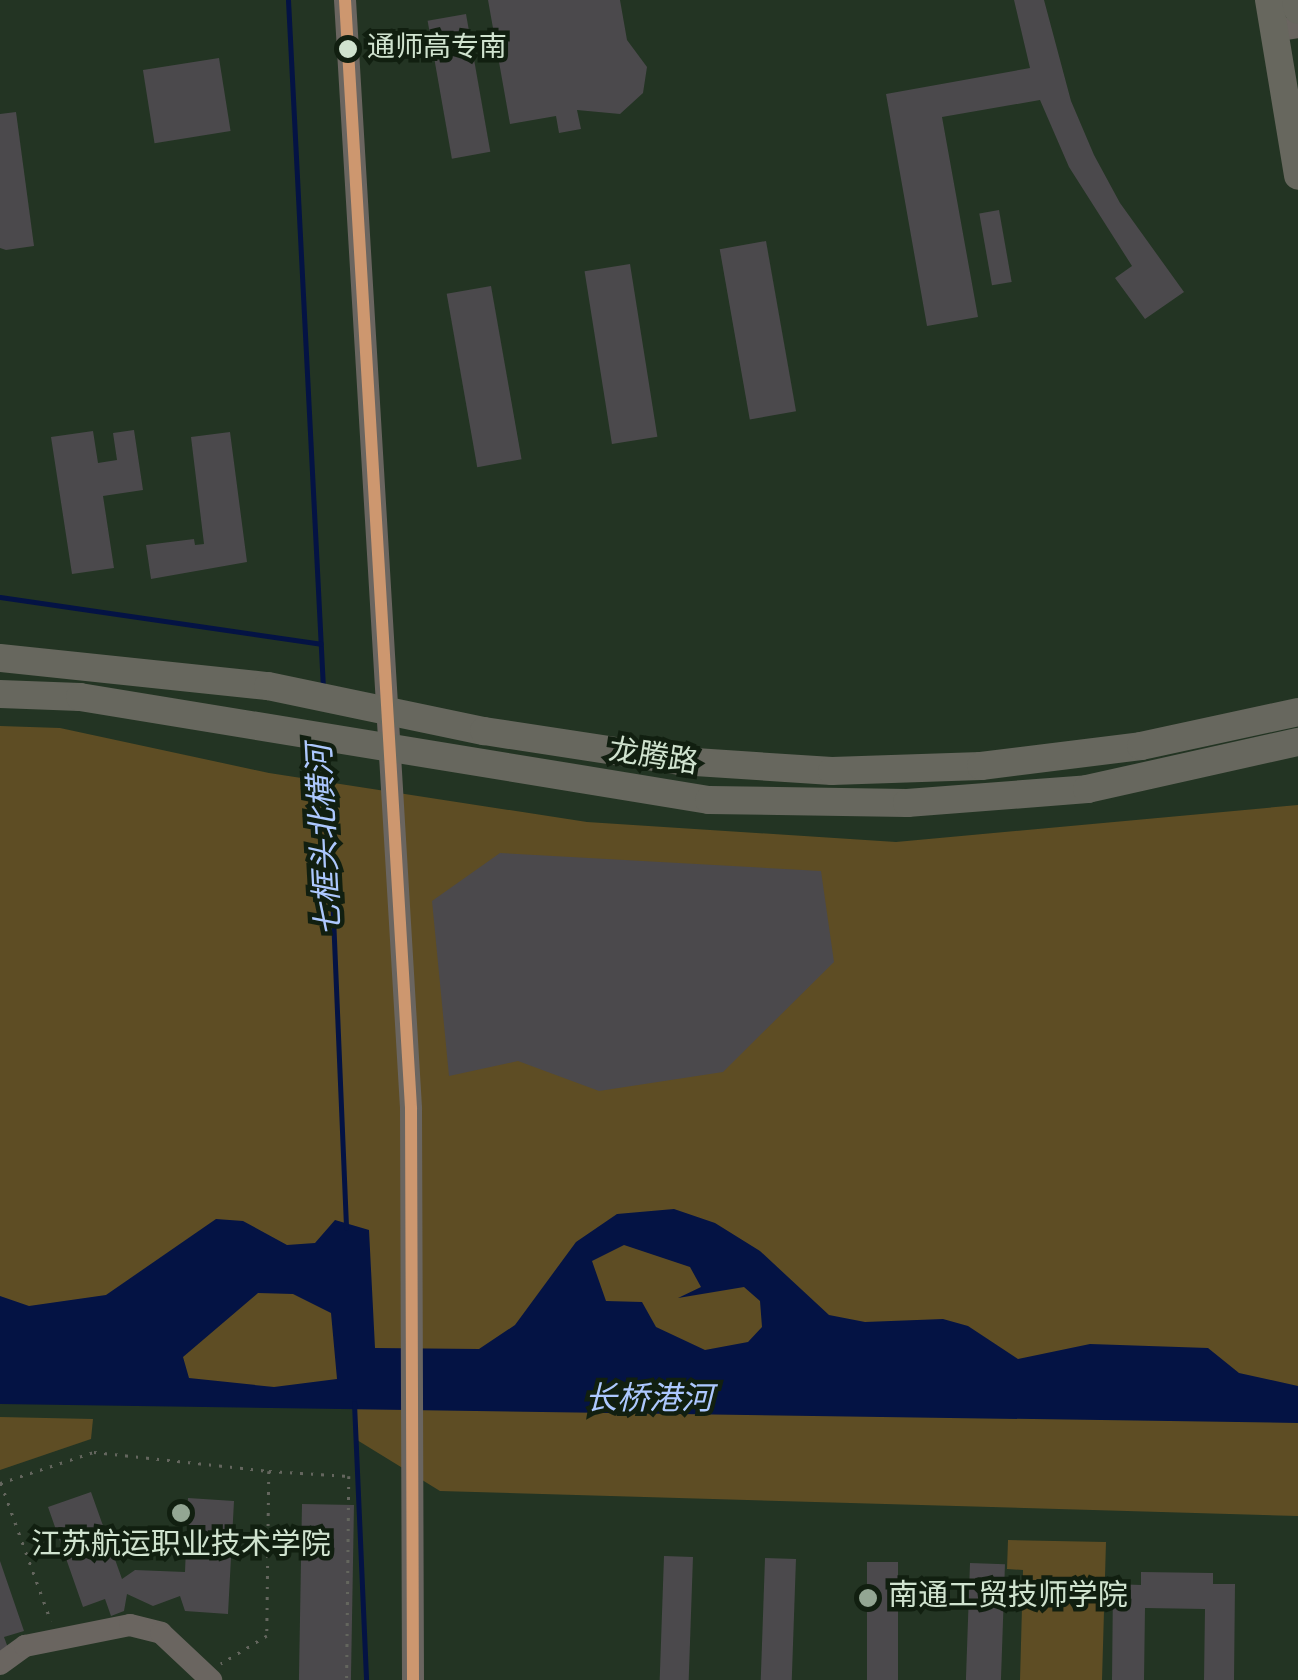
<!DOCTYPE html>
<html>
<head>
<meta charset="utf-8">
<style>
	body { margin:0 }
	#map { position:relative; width:1298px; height:1680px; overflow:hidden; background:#233423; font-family:Overpass,"Noto Sans SC",sans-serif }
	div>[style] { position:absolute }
	.green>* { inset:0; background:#5e4d24 }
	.water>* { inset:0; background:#041344 }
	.stream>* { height:5px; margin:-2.5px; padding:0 2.5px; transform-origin:2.5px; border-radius:2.5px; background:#041344 }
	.building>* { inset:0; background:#4b494c; transform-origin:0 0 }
	.path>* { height:2.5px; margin-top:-1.25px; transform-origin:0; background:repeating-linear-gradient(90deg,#64665e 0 2.5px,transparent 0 10.5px) }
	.minor>* { height:22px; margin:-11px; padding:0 11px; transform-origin:11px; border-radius:11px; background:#6a6560 }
	.major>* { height:28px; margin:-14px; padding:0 14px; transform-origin:14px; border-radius:14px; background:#67675e }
	.bus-1>* { height:12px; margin:-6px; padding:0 6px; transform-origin:6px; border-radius:6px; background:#cd976f }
	.dots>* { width:28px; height:28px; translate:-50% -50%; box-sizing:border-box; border:5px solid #111f10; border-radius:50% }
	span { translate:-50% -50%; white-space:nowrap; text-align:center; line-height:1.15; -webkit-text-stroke:9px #111f10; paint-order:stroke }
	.bus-label { font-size:28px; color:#d0e3cf }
	.left { translate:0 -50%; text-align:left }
	.street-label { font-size:30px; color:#d0e3cf }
	.poi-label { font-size:30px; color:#d0e3cf }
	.water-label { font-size:32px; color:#adc8fe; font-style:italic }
</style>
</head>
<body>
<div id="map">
	<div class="green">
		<div style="clip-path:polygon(0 726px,60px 728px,269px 773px,587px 822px,896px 842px,1298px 805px,1298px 1516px,440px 1491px,357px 1440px,354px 1401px,0 1396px)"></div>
		<div style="clip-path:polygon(0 1417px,93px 1419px,91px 1439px,0 1470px)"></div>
		<div style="clip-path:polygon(1008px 1540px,1106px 1542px,1102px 1680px,1020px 1680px,1023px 1570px,1007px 1569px)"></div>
	</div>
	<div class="water">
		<div style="clip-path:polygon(evenodd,674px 1209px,715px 1223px,760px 1251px,829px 1315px,865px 1322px,943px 1319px,968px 1326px,1018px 1359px,1090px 1344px,1208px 1348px,1239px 1373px,1298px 1386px,1298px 1423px,0 1404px,0 1296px,29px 1306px,106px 1295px,216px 1219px,243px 1221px,287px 1245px,315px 1243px,335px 1220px,369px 1230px,375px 1348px,479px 1349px,515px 1325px,576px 1242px,617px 1214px,674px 1209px,624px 1245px,690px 1267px,701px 1287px,678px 1298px,744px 1287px,760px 1301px,762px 1327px,748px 1342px,705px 1350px,656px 1327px,642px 1302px,606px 1301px,592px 1261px,624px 1245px,674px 1209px,258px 1293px,293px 1294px,331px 1313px,337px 1379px,274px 1387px,189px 1378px,183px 1357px,258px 1293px)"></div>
	</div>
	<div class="stream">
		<div style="left:288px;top:0;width:689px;rotate:87.09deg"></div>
		<div style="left:0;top:597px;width:324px;rotate:8.3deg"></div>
		<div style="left:326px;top:749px;width:479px;rotate:87.6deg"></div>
		<div style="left:354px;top:1403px;width:277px;rotate:87.5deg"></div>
	</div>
	<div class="building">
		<div style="clip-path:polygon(488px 0,620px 0,627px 40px,647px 67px,643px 93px,620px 114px,577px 110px,581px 129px,559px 133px,556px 116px,510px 124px)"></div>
		<div style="clip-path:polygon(1014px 0,1044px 0,1071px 101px,1094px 155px,1120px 203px,1184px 292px,1145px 319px,1115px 278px,1132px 266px,1069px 167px,1040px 100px,942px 117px,978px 317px,927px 326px,886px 94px,1030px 68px)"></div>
		<div style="left:466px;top:14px;width:140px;height:39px;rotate:80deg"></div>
		<div style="left:219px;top:58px;width:74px;height:77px;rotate:81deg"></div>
		<div style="clip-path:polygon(16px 112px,34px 246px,6px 250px,0 248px,0 114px)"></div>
		<div style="left:999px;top:210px;width:73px;height:20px;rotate:80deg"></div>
		<div style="left:766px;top:241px;width:173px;height:47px;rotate:80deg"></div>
		<div style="left:630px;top:264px;width:175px;height:46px;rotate:81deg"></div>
		<div style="left:491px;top:286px;width:176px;height:45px;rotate:80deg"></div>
		<div style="clip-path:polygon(134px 430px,143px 490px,103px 496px,114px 568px,72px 574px,51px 437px,93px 431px,98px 463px,117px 460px,113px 433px)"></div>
		<div style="clip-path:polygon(230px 432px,247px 562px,151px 579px,146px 545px,194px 539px,195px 545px,204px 544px,191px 437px)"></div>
		<div style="clip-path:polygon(500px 853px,821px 871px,834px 962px,723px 1072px,599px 1091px,518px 1061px,449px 1076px,432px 901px)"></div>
		<div style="clip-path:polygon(91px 1492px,122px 1579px,135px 1570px,185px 1572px,188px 1498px,234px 1501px,228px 1614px,185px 1611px,180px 1596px,153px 1606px,127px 1594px,124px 1611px,111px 1616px,105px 1599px,83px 1607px,48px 1507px)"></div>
		<div style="left:302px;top:1504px;width:52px;height:176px;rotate:1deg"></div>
		<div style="left:664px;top:1556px;width:29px;height:124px;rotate:2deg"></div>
		<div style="left:765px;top:1558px;width:31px;height:122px;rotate:2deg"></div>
		<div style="clip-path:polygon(0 1561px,24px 1631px,4px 1637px,11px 1656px,0 1660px)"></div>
		<div style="left:867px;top:1562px;width:31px;height:118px"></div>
		<div style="left:970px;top:1563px;width:35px;height:117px;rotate:2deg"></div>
		<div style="clip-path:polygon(1141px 1572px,1213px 1573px,1213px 1584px,1235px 1584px,1234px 1680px,1204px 1680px,1205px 1609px,1145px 1608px,1144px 1680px,1112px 1680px,1113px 1584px,1141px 1585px)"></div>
	</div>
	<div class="path">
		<div style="left:269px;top:1471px;width:80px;rotate:3.6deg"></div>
		<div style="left:349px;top:1476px;width:204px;rotate:90.6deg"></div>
		<div style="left:0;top:1483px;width:99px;rotate:-18.3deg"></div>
		<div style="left:94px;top:1452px;width:176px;rotate:6.2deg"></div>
		<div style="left:269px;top:1471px;width:165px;rotate:90.7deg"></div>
		<div style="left:267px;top:1636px;width:54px;rotate:148.7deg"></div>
		<div style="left:1px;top:1483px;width:147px;rotate:70.1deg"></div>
	</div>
	<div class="minor">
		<div style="left:345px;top:0;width:1111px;rotate:86.59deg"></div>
		<div style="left:411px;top:1109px;width:571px;rotate:89.8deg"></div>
		<div style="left:1274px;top:31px;width:24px;rotate:-9deg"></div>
		<div style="left:0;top:1664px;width:31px;rotate:-36deg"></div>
		<div style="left:25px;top:1646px;width:107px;rotate:-11.3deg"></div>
		<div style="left:130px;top:1625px;width:32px;rotate:14deg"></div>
		<div style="left:161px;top:1633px;width:69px;rotate:43.2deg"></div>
	</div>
	<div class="major">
		<div style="left:1269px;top:0;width:178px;rotate:80.6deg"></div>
		<div style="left:1296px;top:0;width:10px;rotate:79deg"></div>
		<div style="left:0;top:658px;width:269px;rotate:6deg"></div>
		<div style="left:268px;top:686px;width:221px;rotate:11.8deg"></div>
		<div style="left:484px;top:731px;width:198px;rotate:8.7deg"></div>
		<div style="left:680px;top:761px;width:152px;rotate:3.8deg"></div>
		<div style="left:832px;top:771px;width:149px;rotate:-1.9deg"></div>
		<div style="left:981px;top:766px;width:161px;rotate:-7.1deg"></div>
		<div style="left:1141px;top:746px;width:161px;rotate:-12.2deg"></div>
		<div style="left:0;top:694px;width:80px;rotate:2.1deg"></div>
		<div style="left:80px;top:697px;width:637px;rotate:9.3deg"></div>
		<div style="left:709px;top:800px;width:198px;rotate:0.9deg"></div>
		<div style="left:907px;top:803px;width:181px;rotate:-4.4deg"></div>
		<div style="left:1087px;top:789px;width:216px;rotate:-12.6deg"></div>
	</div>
	<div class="bus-1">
		<div style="left:345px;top:0;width:1111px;rotate:86.59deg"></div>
		<div style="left:411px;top:1109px;width:571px;rotate:89.8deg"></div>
	</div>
	<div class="dots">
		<div style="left:348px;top:49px;background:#d0e3cf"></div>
		<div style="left:181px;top:1513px;background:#93a693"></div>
		<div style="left:868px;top:1598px;background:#93a693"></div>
	</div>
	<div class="bus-label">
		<span class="left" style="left:367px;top:49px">通师高专南</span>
	</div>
	<div class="street-label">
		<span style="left:653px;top:759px;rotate:9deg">龙腾路</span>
	</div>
	<div class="poi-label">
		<span style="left:181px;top:1547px">江苏航运职业技术学院</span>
		<span class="left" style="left:888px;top:1598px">南通工贸技师学院</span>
	</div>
	<div class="water-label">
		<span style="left:327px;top:840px;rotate:-93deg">七框头北横河</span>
		<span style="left:649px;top:1401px">长桥港河</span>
	</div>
</div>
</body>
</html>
